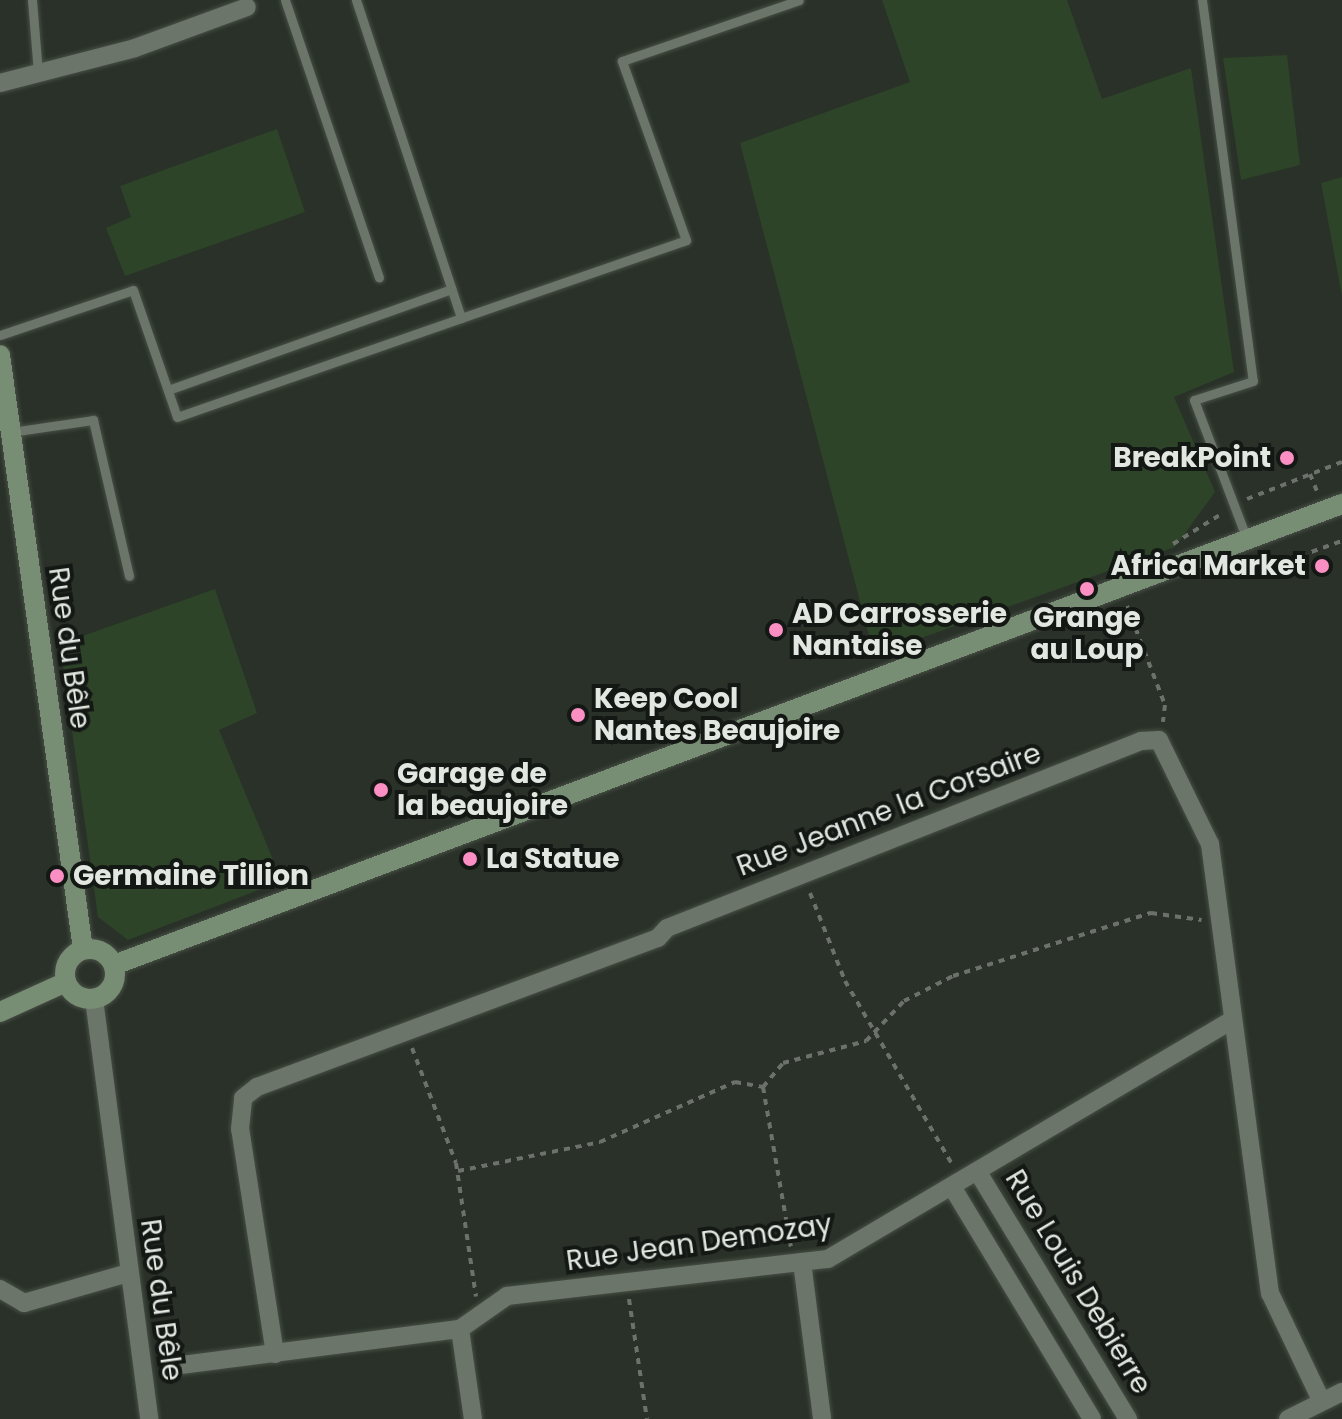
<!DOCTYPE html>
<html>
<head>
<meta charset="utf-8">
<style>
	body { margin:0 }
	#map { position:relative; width:1342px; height:1419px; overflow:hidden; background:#293128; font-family:Poppins,sans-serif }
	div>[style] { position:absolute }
	.green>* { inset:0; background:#2d4428 }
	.path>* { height:4px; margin-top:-2px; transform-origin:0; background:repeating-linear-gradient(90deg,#6c726b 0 6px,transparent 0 12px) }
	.roads { filter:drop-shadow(0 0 2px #484f46) drop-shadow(0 0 2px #484f46) }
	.lane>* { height:9px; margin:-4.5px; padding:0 4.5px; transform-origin:4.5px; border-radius:4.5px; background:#6c756a }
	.street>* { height:18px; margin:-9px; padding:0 9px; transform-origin:9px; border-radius:9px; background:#6c756a }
	.secondary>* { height:20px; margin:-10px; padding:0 10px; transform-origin:10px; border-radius:10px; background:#788e74 }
	.secondary>.ring { margin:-10px; padding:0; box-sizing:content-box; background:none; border:20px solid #788e74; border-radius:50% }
	.dots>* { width:22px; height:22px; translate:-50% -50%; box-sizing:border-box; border:4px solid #141814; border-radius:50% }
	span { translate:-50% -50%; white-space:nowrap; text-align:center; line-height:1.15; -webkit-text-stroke:8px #141814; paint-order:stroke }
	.poi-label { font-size:28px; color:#e2e7e1; font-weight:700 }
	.right { translate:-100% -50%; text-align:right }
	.left { translate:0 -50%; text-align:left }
	.street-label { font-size:28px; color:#e2e7e1 }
</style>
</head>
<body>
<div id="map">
	<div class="green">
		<div style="clip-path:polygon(882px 0,1067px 0,1102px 99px,1191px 68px,1234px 372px,1174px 397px,1215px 492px,1175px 547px,874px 655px,740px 143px,910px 82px)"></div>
		<div style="clip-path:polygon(1287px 55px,1300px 165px,1241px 180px,1223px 58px)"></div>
		<div style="clip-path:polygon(277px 129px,305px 212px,125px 276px,106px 228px,131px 217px,120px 186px)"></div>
		<div style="clip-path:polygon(1342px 177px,1342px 296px,1321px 183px)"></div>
		<div style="clip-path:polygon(215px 589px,257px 713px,219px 730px,282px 881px,128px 940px,98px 917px,60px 644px)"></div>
	</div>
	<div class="path">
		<div style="left:1310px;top:474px;width:22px;rotate:68deg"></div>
		<div style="left:1247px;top:499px;width:102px;rotate:-21.3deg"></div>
		<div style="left:1173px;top:544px;width:59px;rotate:-31.8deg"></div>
		<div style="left:1237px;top:567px;width:41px;rotate:-4.2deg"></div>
		<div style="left:1278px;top:564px;width:68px;rotate:-19.8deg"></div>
		<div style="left:1127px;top:606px;width:106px;rotate:69deg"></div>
		<div style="left:1165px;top:705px;width:17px;rotate:97deg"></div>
		<div style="left:810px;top:893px;width:95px;rotate:68.3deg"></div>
		<div style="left:845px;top:981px;width:212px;rotate:59.7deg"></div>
		<div style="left:412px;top:1048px;width:123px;rotate:69.1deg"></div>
		<div style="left:456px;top:1163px;width:135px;rotate:81.5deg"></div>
		<div style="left:763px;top:1087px;width:162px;rotate:80.1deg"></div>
		<div style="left:458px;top:1171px;width:145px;rotate:-11.5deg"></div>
		<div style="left:600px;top:1142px;width:148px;rotate:-24deg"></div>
		<div style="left:735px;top:1082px;width:28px;rotate:10deg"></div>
		<div style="left:763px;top:1087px;width:31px;rotate:-50deg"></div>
		<div style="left:783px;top:1063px;width:86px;rotate:-14.8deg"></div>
		<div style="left:866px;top:1041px;width:55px;rotate:-46.5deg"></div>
		<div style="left:904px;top:1001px;width:55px;rotate:-27deg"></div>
		<div style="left:953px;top:976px;width:208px;rotate:-17.7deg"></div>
		<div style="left:1151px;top:913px;width:51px;rotate:7.8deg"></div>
		<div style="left:629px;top:1299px;width:121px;rotate:81.5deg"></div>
	</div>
	<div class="roads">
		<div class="lane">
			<div style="left:32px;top:0;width:73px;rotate:85.3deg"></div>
			<div style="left:285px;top:0;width:293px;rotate:71.3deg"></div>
			<div style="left:356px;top:0;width:335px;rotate:71.7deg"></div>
			<div style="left:461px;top:318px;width:238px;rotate:-19.1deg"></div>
			<div style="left:686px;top:240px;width:190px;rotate:-109.7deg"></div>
			<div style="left:622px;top:61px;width:187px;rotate:-19deg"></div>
			<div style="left:1202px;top:0;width:384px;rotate:82.4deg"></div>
			<div style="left:1253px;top:381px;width:62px;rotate:162.1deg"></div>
			<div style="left:1194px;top:400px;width:147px;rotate:69.2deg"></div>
			<div style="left:0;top:335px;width:140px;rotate:-18.7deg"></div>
			<div style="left:133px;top:290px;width:134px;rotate:70.9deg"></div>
			<div style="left:177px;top:417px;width:301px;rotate:-19.2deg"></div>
			<div style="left:168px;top:390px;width:301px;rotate:-19.6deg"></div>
			<div style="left:11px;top:432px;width:83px;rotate:-8.3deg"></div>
			<div style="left:93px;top:420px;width:160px;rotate:77deg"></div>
		</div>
		<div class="street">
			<div style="left:0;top:83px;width:139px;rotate:-14.5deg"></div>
			<div style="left:135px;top:48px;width:119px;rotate:-20.1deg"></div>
			<div style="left:94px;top:999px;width:424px;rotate:82.5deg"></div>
			<div style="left:979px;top:1174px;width:287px;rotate:58.7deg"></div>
			<div style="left:954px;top:1190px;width:267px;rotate:58.9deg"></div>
			<div style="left:802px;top:1262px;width:158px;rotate:82.7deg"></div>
			<div style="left:0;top:1289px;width:28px;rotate:30deg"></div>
			<div style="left:24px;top:1303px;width:108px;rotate:-16.1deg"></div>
			<div style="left:460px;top:1329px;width:91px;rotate:81.8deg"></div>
			<div style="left:275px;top:1354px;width:228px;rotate:-98.8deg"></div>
			<div style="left:240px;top:1129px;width:31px;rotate:-84deg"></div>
			<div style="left:243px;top:1098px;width:18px;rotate:-38deg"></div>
			<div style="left:257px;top:1087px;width:428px;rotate:-20.4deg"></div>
			<div style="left:658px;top:938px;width:13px;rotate:-48deg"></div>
			<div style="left:667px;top:928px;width:510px;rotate:-21.53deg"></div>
			<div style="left:1141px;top:741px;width:18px;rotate:-3deg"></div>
			<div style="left:1159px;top:740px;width:116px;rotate:63.9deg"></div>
			<div style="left:1210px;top:844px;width:453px;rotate:82.4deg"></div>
			<div style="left:1270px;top:1293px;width:119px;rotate:64.5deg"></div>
			<div style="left:174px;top:1366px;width:288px;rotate:-7.4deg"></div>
			<div style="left:460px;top:1329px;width:57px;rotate:-35.1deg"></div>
			<div style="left:507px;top:1296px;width:323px;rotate:-6.6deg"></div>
			<div style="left:828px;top:1259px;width:466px;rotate:-30.6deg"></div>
			<div style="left:1288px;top:1419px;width:60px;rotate:-26.6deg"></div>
		</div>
		<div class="secondary">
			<div style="left:0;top:355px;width:600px;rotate:82.05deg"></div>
			<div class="ring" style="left:65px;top:949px;width:30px;height:30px"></div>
			<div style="left:114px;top:965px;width:1312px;rotate:-20.58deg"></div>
			<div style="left:0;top:1012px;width:72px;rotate:-24.4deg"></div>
		</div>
	</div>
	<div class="dots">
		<div style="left:1287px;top:458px;background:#fb8fc4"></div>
		<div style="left:1322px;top:566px;background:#fb8fc4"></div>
		<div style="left:1087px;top:589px;background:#fb8fc4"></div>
		<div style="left:776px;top:630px;background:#fb8fc4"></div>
		<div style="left:578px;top:715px;background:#fb8fc4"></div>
		<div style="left:381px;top:790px;background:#fb8fc4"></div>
		<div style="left:470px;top:859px;background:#fb8fc4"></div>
		<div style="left:57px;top:876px;background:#fb8fc4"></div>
	</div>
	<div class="poi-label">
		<span class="right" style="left:1271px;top:458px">BreakPoint</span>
		<span class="right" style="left:1306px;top:566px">Africa Market</span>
		<span class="left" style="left:792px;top:630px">AD Carrosserie<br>Nantaise</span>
		<span style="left:1087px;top:634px">Grange<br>au Loup</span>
		<span class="left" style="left:594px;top:715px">Keep Cool<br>Nantes Beaujoire</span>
		<span class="left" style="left:397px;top:790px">Garage de<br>la beaujoire</span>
		<span class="left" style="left:486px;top:859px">La Statue</span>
		<span class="left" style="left:73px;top:876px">Germaine Tillion</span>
	</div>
	<div class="street-label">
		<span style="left:69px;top:648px;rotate:82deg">Rue du Bêle</span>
		<span style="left:889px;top:810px;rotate:-21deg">Rue Jeanne la Corsaire</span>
		<span style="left:699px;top:1243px;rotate:-8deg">Rue Jean Demozay</span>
		<span style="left:1078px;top:1282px;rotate:59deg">Rue Louis Debierre</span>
		<span style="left:161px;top:1300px;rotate:82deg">Rue du Bêle</span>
	</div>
</div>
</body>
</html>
